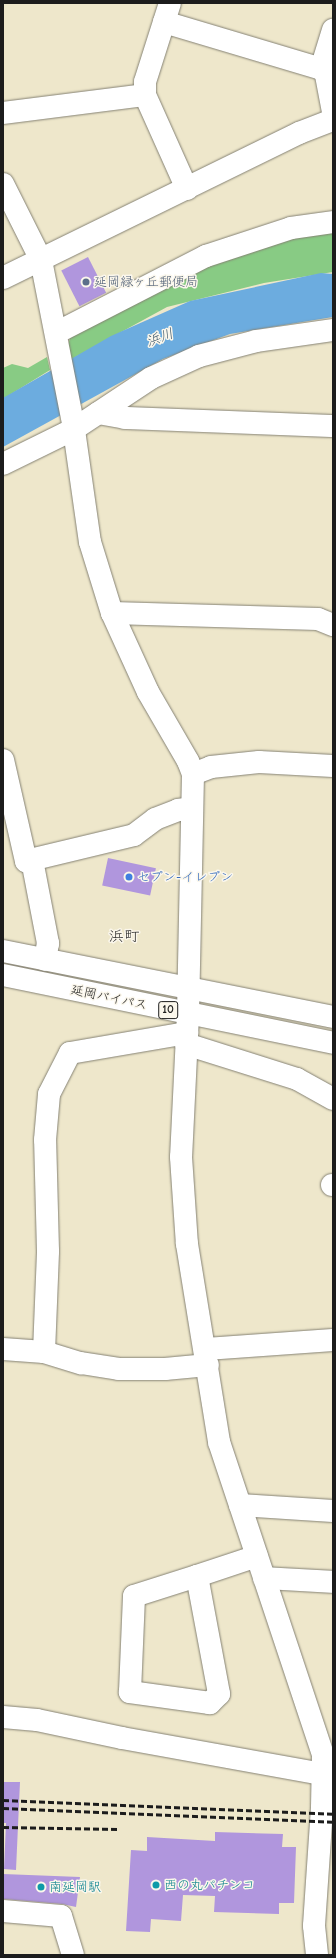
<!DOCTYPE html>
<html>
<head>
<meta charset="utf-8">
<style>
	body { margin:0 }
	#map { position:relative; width:336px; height:1958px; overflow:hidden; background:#eee7cb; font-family:"Comic Neue","Klee One",sans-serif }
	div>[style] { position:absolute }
	.green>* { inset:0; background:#88cb84 }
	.water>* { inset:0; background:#6cacdf }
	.building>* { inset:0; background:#b096dd; transform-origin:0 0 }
	.roads { filter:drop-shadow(0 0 1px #858274) drop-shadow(0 0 1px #858274) }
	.minor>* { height:22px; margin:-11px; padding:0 11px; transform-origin:11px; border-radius:11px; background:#fff }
	.highway>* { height:22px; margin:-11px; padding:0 11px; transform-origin:11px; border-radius:11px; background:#fff }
	.rail>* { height:3px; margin-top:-1.5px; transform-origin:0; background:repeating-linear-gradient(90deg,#1c1c1c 0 6px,transparent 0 9px) }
	.dots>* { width:11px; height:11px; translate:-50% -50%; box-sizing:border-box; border:2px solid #fbf7ec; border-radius:50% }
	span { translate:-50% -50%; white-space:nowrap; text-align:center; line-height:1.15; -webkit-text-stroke:3px #fbf7ec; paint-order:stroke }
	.shield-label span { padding:1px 3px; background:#fbf7ec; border:1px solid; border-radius:3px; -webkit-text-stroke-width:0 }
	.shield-label { font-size:12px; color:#1c1c1c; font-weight:700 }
	.service-label { font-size:13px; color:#4e5e75 }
	.left { translate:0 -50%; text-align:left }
	.shop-label { font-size:13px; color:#366cbe }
	.street-label { font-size:13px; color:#1c1c1c }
	.culture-label { font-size:13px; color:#0d838f }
	.water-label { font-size:14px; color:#3c566a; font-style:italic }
	.quarter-label { font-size:15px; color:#1c1c1c }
	.frame { position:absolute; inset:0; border:4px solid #1c1c1c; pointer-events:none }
</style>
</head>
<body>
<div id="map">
	<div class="green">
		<div style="clip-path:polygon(333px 230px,333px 272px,264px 283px,167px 307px,70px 360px,67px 348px,72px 332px,175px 279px,283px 237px)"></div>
		<div style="clip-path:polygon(47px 357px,50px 370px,3px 399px,3px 368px,12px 364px,28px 368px)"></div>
	</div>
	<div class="water">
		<div style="clip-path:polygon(321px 273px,333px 274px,333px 317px,230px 334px,163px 359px,3px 447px,3px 398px,111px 336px,190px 301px)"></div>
	</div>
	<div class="building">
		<div style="left:88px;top:257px;width:40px;height:30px;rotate:63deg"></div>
		<div style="left:108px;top:858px;width:49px;height:28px;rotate:12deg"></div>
		<div style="clip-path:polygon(3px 1782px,20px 1782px,16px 1870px,4px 1869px,6px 1823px,3px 1823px)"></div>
		<div style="clip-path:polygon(215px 1832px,283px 1834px,282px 1847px,296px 1847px,294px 1903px,279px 1903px,279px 1914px,214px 1912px,215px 1896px,183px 1895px,181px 1921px,151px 1919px,150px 1932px,126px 1931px,131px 1850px,147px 1851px,147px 1837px,215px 1841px)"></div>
		<div style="clip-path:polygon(3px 1874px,80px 1877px,76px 1907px,62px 1904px,3px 1899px)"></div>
	</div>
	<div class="roads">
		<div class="minor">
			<div style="left:170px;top:3px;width:83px;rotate:107.6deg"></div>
			<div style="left:145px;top:82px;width:13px;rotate:90deg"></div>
			<div style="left:145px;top:95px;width:103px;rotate:65.9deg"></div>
			<div style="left:164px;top:22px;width:168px;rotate:16.6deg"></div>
			<div style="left:325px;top:70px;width:43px;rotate:79.2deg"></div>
			<div style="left:321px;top:69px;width:41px;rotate:-72.9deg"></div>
			<div style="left:3px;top:113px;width:143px;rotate:-7.2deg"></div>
			<div style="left:3px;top:184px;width:85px;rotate:63.4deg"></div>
			<div style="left:41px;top:260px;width:166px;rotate:78.9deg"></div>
			<div style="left:73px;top:423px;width:120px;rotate:81.9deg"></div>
			<div style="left:90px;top:542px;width:74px;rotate:72.8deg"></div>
			<div style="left:112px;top:613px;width:87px;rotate:65.5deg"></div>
			<div style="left:148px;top:692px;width:80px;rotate:59.9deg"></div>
			<div style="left:188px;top:761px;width:14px;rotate:69deg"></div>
			<div style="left:193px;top:774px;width:241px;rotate:91.2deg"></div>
			<div style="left:188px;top:1015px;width:142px;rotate:92.8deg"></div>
			<div style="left:181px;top:1157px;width:87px;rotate:86.1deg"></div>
			<div style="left:187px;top:1244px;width:201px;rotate:80.8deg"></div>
			<div style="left:219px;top:1442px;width:330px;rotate:71.6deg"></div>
			<div style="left:323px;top:1755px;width:53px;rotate:91.1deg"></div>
			<div style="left:322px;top:1808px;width:118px;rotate:93.9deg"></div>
			<div style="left:314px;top:1926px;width:29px;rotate:84deg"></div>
			<div style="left:3px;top:278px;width:330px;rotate:-26.1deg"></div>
			<div style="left:299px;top:133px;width:36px;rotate:-21deg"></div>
			<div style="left:56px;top:333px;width:169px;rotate:-27.2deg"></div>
			<div style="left:206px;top:256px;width:89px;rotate:-18.2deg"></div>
			<div style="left:291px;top:228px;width:42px;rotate:-8.1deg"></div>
			<div style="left:98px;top:413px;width:27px;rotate:10deg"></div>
			<div style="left:125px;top:418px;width:208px;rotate:2.2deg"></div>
			<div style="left:3px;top:464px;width:79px;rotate:-26.2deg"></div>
			<div style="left:74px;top:429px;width:92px;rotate:-33.5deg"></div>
			<div style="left:151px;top:378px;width:53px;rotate:-24.6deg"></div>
			<div style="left:199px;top:356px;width:59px;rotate:-14.7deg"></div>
			<div style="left:256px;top:341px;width:78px;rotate:-8.1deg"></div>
			<div style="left:112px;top:613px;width:206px;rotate:1.7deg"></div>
			<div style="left:318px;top:619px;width:16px;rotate:22deg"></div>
			<div style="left:3px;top:760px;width:104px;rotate:77.2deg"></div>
			<div style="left:26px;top:861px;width:111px;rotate:-13.5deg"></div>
			<div style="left:134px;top:835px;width:26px;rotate:-37deg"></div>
			<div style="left:155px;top:819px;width:25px;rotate:-21deg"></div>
			<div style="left:178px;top:810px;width:14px;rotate:-8deg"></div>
			<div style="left:193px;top:774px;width:19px;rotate:-21deg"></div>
			<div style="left:211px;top:767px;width:48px;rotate:-5.9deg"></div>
			<div style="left:259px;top:762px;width:74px;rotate:3.1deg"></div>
			<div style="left:32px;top:860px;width:85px;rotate:79.1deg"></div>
			<div style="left:48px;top:943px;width:17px;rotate:100deg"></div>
			<div style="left:186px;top:1044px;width:116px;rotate:17.5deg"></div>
			<div style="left:297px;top:1079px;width:41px;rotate:29.1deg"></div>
			<div style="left:332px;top:1185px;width:1px"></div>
			<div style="left:3px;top:1349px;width:41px;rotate:4.2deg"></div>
			<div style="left:44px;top:1352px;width:39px;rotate:17deg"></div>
			<div style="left:81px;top:1363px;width:38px;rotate:9deg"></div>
			<div style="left:119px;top:1369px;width:46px"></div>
			<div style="left:165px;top:1369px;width:43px;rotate:-5.3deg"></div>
			<div style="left:206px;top:1349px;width:127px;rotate:-4.1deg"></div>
			<div style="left:44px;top:1352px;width:101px;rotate:-87.7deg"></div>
			<div style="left:48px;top:1251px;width:111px;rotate:-91.5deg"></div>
			<div style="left:45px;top:1140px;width:46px;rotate:-85deg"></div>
			<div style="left:49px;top:1094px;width:46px;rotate:-62.9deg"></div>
			<div style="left:70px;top:1053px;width:119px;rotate:-9.7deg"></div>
			<div style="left:240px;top:1505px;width:93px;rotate:3.7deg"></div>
			<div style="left:197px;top:1576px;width:120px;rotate:79.4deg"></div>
			<div style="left:219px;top:1694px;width:13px;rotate:135deg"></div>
			<div style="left:210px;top:1703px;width:81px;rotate:-172.2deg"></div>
			<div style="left:130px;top:1692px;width:96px;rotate:-87.6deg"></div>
			<div style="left:134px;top:1596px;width:66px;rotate:-17.6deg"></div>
			<div style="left:197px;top:1576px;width:63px;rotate:-18.4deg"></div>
			<div style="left:264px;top:1578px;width:69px;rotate:3.3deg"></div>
			<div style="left:3px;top:1717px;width:34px;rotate:5deg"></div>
			<div style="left:37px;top:1720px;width:87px;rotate:12deg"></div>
			<div style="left:122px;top:1738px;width:204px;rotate:10.2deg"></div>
			<div style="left:3px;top:1911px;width:58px;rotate:4.9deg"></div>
			<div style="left:61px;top:1916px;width:41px;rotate:72.9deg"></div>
		</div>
		<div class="highway">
			<div style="left:3px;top:951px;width:337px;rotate:11.3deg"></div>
			<div style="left:3px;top:975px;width:337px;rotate:11.6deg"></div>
		</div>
	</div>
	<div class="rail">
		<div style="left:3px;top:1800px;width:330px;rotate:2.4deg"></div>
		<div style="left:3px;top:1808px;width:330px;rotate:2.4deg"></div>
		<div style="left:3px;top:1827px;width:115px;rotate:1deg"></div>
	</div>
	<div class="dots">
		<div style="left:86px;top:282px;background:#5c6f8a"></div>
		<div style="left:129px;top:877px;background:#3f7fe0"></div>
		<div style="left:156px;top:1885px;background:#0f9aa8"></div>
		<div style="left:41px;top:1887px;background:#0f9aa8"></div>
	</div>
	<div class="shield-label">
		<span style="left:168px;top:1010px">10</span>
	</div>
	<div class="service-label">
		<span class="left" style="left:94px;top:282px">延岡緑ヶ丘郵便局</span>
	</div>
	<div class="shop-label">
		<span class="left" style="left:137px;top:877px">セブン-イレブン</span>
	</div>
	<div class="street-label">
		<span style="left:109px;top:998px;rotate:12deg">延岡バイパス</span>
	</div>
	<div class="culture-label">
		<span class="left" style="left:164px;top:1885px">西の丸パチンコ</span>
		<span class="left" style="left:49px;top:1887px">南延岡駅</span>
	</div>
	<div class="water-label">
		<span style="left:160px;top:338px;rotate:-20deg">浜川</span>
	</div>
	<div class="quarter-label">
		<span style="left:124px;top:937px">浜町</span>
	</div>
	<div class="frame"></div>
</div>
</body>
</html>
